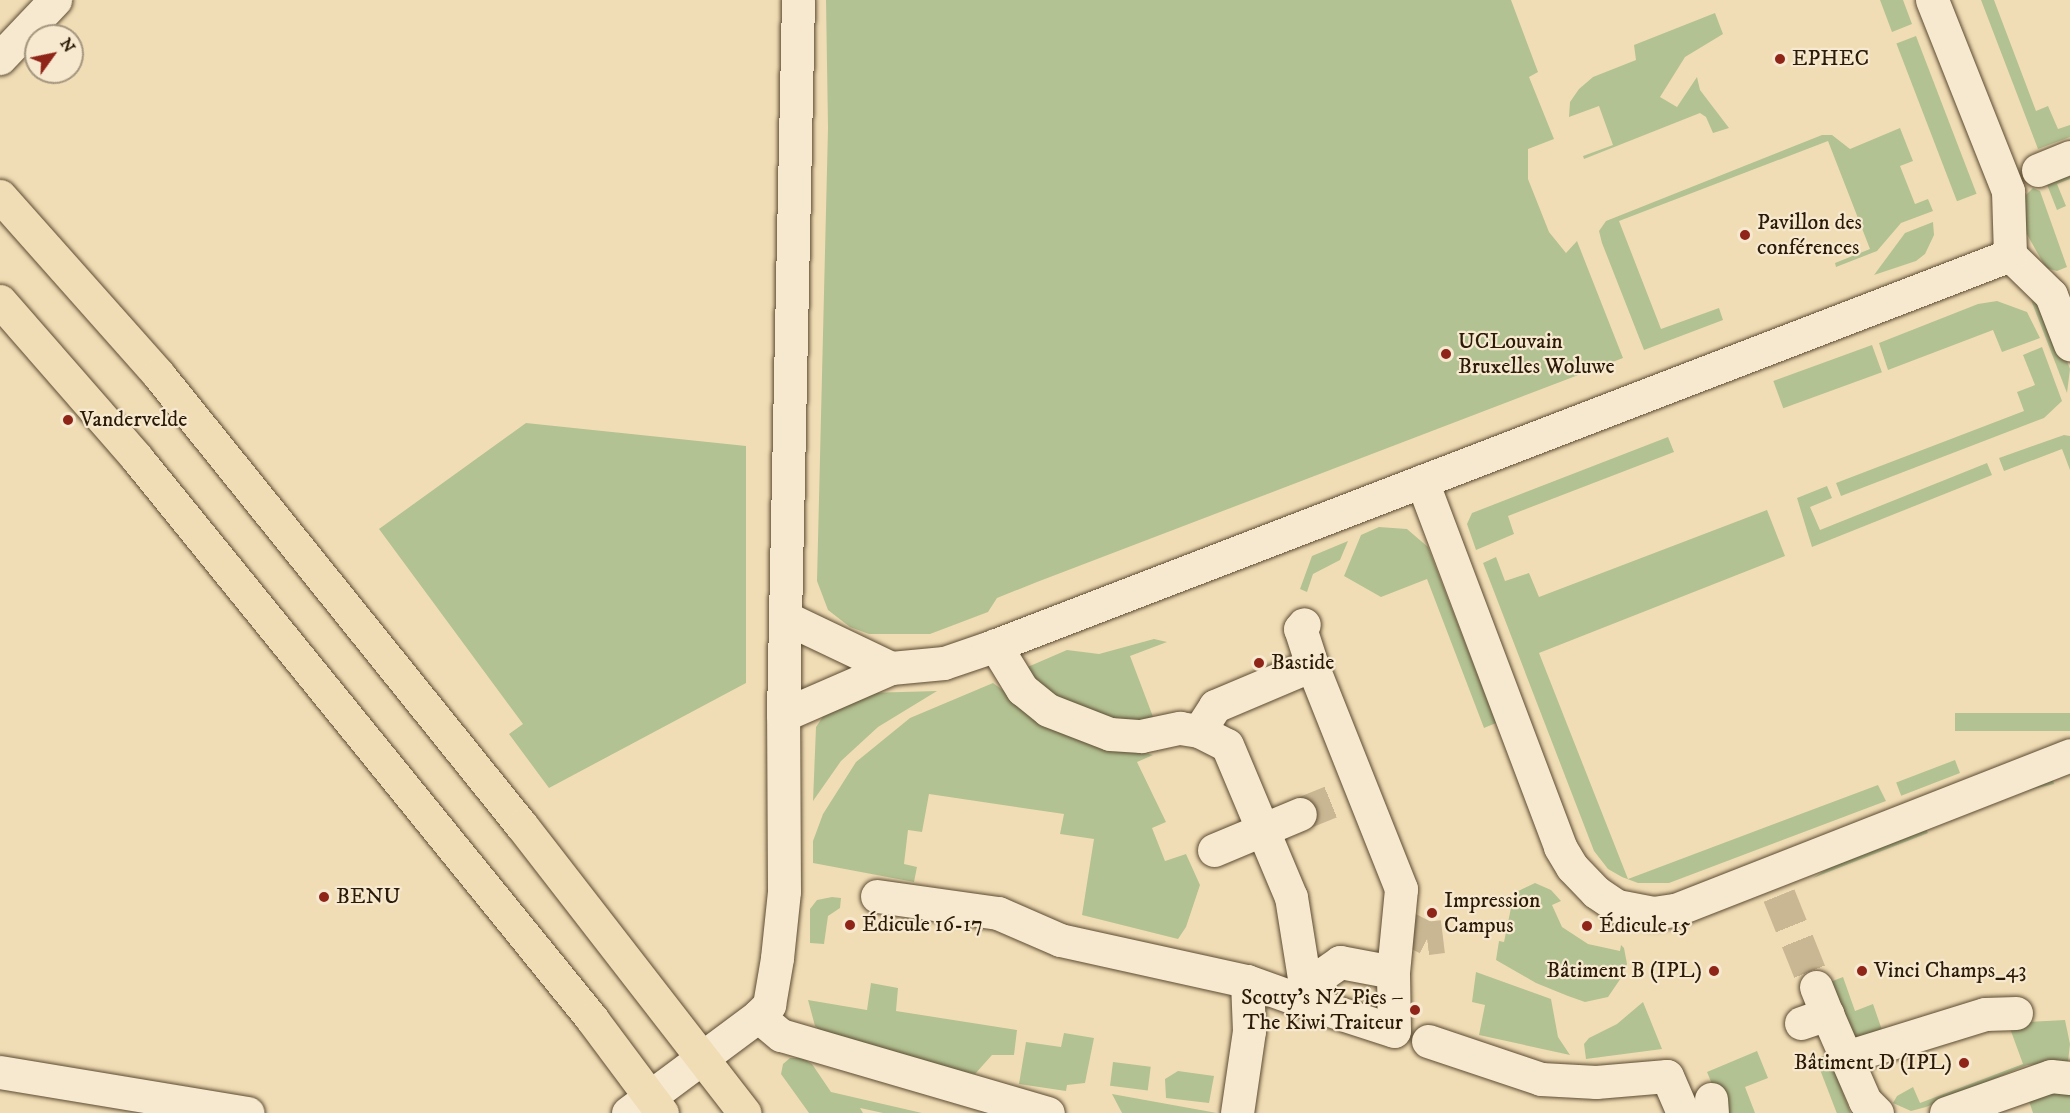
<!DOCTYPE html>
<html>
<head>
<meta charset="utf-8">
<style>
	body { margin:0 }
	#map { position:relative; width:2070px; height:1113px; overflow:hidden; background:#f1ddb5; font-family:"IM FELL DW Pica",serif }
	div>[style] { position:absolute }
	.green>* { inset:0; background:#b3c292; transform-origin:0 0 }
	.minor-tunnel>* { height:33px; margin-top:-16.5px; transform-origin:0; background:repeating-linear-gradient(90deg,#c9b692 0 33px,transparent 0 49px) }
	.roads { filter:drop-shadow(0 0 2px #5c4b32) drop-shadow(0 0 2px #5c4b32) }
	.minor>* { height:33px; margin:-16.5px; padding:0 16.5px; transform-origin:16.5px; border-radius:16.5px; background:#f6e9cf }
	.major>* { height:33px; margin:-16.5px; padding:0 16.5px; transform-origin:16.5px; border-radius:16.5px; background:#f1ddb5 }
	.dots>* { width:16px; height:16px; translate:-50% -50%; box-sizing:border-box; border:3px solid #f6e9cf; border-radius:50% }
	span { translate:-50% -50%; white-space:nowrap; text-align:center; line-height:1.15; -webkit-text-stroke:4.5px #f6e9cf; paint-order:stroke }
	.poi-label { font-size:22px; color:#2a1a07 }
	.left { translate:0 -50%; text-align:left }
	.right { translate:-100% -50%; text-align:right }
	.north { position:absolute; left:24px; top:24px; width:60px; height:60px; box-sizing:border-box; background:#f6e9cf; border:2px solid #a4967f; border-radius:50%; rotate:57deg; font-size:16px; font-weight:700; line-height:24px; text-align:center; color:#2a1a07 }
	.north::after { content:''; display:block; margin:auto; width:21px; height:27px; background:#8f2418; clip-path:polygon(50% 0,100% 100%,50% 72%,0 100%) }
</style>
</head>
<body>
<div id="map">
	<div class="green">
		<div style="clip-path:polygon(826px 0,1511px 0,1538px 72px,1529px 77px,1554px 139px,1528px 149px,1528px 179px,1549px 232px,1566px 253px,1577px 241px,1623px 358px,1037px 582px,997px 598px,988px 612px,930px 634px,869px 634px,850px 627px,828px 610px,817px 581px,828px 128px)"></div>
		<div style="clip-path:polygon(1880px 0,1903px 0,1912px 24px,1892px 32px)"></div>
		<div style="clip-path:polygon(1981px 0,1994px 0,2036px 111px,2048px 106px,2058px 129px,2070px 125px,2070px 137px,2038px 149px)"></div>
		<div style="clip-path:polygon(1715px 13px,1723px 34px,1685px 57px,1660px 97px,1677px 107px,1697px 77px,1700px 90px,1729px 128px,1713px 133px,1706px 117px,1700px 113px,1584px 159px,1583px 156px,1613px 145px,1599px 106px,1569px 117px,1570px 102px,1579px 89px,1593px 77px,1636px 60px,1634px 45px)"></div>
		<div style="left:1916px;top:36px;width:169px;height:21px;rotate:69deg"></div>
		<div style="clip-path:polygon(1900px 128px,1913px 161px,1900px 166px,1915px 204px,1928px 199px,1933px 211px,1901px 223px,1877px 251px,1836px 267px,1835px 263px,1870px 249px,1828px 141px,1619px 221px,1661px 329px,1719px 308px,1723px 320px,1644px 350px,1602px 243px,1599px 231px,1606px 221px,1822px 135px,1832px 135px,1850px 149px)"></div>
		<div style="clip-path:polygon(2070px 173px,2070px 179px,2057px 184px,2066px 206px,2057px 210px,2046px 182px)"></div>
		<div style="clip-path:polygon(2033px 188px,2040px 191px,2067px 267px,2057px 271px,2046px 268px,2024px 229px,2024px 197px)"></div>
		<div style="clip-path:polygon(1933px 222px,1934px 235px,1925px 254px,1916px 261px,1874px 275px,1905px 233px)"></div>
		<div style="clip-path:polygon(2031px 300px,2049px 313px,2070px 369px,2067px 393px)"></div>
		<div style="clip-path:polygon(1997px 301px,2027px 312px,2040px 338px,2002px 352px,1993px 330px,1888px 370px,1879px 343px,1978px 304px)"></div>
		<div style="left:1872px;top:345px;width:29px;height:105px;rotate:70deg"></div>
		<div style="clip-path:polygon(2042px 347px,2062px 401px,2044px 418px,1841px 496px,1836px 483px,2024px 411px,2017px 392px,2035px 385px,2023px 355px)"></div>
		<div style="clip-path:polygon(526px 423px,746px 446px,746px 683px,549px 788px,509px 734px,523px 724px,379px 529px)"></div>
		<div style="clip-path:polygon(2064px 435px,2070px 436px,2070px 470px,2062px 449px,2004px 471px,1999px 458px)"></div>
		<div style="clip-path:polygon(1668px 437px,1674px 452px,1508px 516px,1514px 534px,1476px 550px,1467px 524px,1472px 513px)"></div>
		<div style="clip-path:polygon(1987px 463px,1992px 475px,1812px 547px,1797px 498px,1827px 486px,1832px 498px,1810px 507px,1820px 530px)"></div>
		<div style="clip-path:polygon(1767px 510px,1785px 556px,1539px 653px,1628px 879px,1878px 785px,1886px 801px,1669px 883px,1638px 883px,1622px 877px,1608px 869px,1594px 851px,1483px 563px,1496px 557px,1505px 581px,1529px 573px,1539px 597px)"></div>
		<div style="clip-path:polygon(1379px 527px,1407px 529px,1428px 547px,1496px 723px,1484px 728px,1427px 579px,1381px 597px,1344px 576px,1361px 535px)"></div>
		<div style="clip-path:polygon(1348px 541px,1340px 560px,1313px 574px,1307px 592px,1300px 589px,1312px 556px)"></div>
		<div style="clip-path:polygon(1154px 639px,1167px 642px,1130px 656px,1155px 722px,1082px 715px,1016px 672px,1067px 650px,1099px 654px)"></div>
		<div style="clip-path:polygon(993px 683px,1035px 714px,1094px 739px,1153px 755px,1137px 762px,1166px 822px,1152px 828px,1165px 861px,1186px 854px,1200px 885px,1186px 927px,1178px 939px,1082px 915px,1094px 839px,1060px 834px,1064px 814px,929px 794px,922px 832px,908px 830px,904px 864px,917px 867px,914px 882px,813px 863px,813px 841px,823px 814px,856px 762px,910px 718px)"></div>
		<div style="clip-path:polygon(937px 691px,878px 727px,841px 761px,813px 801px,816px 727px,826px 712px,867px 693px)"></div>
		<div style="left:2070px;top:713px;width:18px;height:115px;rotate:90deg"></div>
		<div style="left:1955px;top:760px;width:14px;height:63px;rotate:69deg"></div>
		<div style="left:2053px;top:780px;width:4px;height:97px;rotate:76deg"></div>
		<div style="clip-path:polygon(1926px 829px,1928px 833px,1813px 878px,1835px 864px)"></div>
		<div style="clip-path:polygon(1535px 883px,1551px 890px,1561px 901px,1552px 905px,1562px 927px,1588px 944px,1620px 951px,1621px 945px,1624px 948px,1627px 964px,1623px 975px,1608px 997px,1585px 1002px,1568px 996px,1536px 983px,1496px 960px,1499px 941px,1504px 942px,1514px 893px)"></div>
		<div style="clip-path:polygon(832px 897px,841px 898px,840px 908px,828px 916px,824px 944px,810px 943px,810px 909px,817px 900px)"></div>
		<div style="clip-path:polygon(1476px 972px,1551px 999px,1558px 1037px,1570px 1055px,1479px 1035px,1485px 1005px,1472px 1002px)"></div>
		<div style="clip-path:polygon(1843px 977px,1855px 1011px,1873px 1004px,1882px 1030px,1861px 1039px,1847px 1036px,1825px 984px)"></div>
		<div style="clip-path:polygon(871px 983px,898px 988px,896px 1011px,1017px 1030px,1014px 1055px,992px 1055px,975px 1074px,835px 1042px,815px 1026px,808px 1000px,867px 1010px)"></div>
		<div style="clip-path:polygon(1643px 1002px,1662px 1049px,1586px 1059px,1584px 1044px,1589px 1038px,1617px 1024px)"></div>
		<div style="clip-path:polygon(2065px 1020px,2070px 1044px,2068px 1062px,2027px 1065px,1926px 1107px,1911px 1111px,1893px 1103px,1897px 1096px,1913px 1087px,1920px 1103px,2023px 1064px,2008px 1023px)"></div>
		<div style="clip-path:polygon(1064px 1033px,1094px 1038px,1085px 1083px,1067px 1085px,1066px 1091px,1019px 1084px,1026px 1042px,1061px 1047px)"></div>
		<div style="clip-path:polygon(1757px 1051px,1768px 1078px,1745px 1087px,1755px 1113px,1724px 1113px,1707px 1072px)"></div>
		<div style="left:1828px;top:1054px;width:63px;height:13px;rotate:69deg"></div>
		<div style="clip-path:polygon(790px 1058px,802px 1058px,812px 1064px,831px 1092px,922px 1113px,883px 1113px,860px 1108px,863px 1113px,809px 1113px,781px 1074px,783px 1064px)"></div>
		<div style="left:1113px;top:1062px;width:38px;height:24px;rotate:7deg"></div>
		<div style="clip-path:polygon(1178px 1071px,1214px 1076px,1209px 1103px,1166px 1098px,1165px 1079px)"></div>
		<div style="clip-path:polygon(2047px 1086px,2070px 1091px,2070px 1113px,2033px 1113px,2028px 1098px)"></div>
		<div style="clip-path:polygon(1112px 1094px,1217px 1113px,1122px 1113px)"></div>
	</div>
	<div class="minor-tunnel">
		<div style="left:1300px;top:814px;width:40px;rotate:-22deg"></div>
		<div style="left:1779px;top:895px;width:99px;rotate:68.1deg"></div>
		<div style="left:1398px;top:923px;width:33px;rotate:27deg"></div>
		<div style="left:1427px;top:938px;width:16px;rotate:-7deg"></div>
	</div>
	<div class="roads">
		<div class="minor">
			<div style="left:1932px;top:0;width:206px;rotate:68.3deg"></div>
			<div style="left:2008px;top:191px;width:64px;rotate:88.2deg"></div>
			<div style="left:2010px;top:255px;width:57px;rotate:44.3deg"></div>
			<div style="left:2051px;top:295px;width:53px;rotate:68.8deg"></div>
			<div style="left:0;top:58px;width:80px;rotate:-46.5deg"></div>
			<div style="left:2038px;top:170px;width:35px;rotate:-22deg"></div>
			<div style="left:1422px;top:481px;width:391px;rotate:69.3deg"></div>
			<div style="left:1560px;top:847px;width:23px;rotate:59deg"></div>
			<div style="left:1572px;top:867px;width:35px;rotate:46deg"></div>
			<div style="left:1596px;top:892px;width:25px;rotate:34deg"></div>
			<div style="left:1617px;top:906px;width:37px;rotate:11deg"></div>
			<div style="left:1653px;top:913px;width:22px;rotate:-8deg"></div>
			<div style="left:1675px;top:910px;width:424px;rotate:-21.4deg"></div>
			<div style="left:786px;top:618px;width:116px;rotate:25.5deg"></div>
			<div style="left:995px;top:645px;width:52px;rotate:58.5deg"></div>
			<div style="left:1022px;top:689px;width:33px;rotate:39deg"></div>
			<div style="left:1048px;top:710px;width:66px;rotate:21.2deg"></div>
			<div style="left:1110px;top:734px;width:31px;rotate:4deg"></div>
			<div style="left:1141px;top:736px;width:40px;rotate:-12deg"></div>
			<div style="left:1180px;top:728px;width:19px;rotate:9deg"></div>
			<div style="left:1199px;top:731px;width:31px;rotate:27deg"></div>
			<div style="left:1227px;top:745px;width:165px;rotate:67.2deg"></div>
			<div style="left:1291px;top:897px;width:107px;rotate:80.9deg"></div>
			<div style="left:1312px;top:665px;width:241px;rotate:68.3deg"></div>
			<div style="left:1401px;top:889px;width:83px;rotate:95.5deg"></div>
			<div style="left:783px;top:715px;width:118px;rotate:-23.5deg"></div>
			<div style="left:891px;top:668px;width:53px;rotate:-5.4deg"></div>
			<div style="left:944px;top:663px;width:46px;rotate:-18.8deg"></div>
			<div style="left:988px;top:648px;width:1095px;rotate:-21.03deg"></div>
			<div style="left:1199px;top:731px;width:30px;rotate:-57deg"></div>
			<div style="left:1215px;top:706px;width:105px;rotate:-22.9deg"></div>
			<div style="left:1312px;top:665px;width:38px;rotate:-108deg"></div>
			<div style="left:1300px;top:629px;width:6px;rotate:-51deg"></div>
			<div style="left:1214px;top:850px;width:93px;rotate:-22.7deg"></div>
			<div style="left:877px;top:896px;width:122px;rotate:8deg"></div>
			<div style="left:998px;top:913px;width:68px;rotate:23.5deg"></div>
			<div style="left:1060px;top:940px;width:191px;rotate:12.4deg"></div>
			<div style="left:1247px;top:981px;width:65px;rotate:19.8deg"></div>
			<div style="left:1308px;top:1003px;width:90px;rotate:18deg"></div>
			<div style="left:1394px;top:1031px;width:59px;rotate:-91deg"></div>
			<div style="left:1393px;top:972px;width:54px;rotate:-169.3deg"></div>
			<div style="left:1340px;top:962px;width:21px;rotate:145deg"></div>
			<div style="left:1323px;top:974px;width:33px;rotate:117deg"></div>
			<div style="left:1816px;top:987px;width:29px;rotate:68deg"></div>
			<div style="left:758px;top:1016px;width:30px;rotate:40deg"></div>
			<div style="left:781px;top:1035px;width:278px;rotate:16.3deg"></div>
			<div style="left:1801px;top:1023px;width:28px;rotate:-19deg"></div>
			<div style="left:1827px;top:1014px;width:95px;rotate:66.4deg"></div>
			<div style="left:1865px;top:1101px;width:17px;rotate:45deg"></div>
			<div style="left:1428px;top:1041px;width:119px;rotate:18.6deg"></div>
			<div style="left:1541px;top:1079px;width:55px;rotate:3.1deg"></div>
			<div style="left:1596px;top:1082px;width:71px;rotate:-4.8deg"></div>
			<div style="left:1667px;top:1076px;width:40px;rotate:66.6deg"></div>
			<div style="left:1846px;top:1057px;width:145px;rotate:-17.2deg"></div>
			<div style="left:1985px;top:1014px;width:31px;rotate:-2deg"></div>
			<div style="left:0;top:1072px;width:251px;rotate:9.4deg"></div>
			<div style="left:1711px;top:1099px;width:14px;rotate:86deg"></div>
			<div style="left:628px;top:1113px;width:162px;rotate:-36.7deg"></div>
			<div style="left:758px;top:1016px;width:16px;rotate:-45deg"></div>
			<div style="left:769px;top:1005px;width:48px;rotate:-80.3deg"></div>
			<div style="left:777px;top:958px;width:67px;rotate:-84deg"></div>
			<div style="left:784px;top:891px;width:176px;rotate:-90.3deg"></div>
			<div style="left:783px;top:715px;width:715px;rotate:-88.8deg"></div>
			<div style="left:1237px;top:1113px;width:83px;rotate:-81.7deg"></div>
			<div style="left:1249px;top:1031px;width:50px;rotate:-92.3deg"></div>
			<div style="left:1946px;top:1113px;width:111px;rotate:-19.4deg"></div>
			<div style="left:2051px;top:1076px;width:19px;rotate:6deg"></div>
		</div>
		<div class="major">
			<div style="left:0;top:196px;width:238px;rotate:48.4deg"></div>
			<div style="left:158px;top:374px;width:580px;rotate:51.16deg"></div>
			<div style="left:522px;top:826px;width:363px;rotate:52.2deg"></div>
			<div style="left:0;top:301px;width:207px;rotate:48.9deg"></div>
			<div style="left:136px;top:457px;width:724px;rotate:50.94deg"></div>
			<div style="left:592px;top:1019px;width:117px;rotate:53.3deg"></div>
		</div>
	</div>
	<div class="dots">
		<div style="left:1780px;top:59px;background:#8f2418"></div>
		<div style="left:1745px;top:235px;background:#8f2418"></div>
		<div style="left:1446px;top:354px;background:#8f2418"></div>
		<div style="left:68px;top:420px;background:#8f2418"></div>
		<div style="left:1259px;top:663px;background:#8f2418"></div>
		<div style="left:324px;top:897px;background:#8f2418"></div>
		<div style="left:1432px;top:913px;background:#8f2418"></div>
		<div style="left:850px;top:925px;background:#8f2418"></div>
		<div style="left:1587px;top:926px;background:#8f2418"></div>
		<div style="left:1714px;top:971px;background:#8f2418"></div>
		<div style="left:1862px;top:971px;background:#8f2418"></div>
		<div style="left:1415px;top:1010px;background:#8f2418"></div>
		<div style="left:1964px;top:1063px;background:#8f2418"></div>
	</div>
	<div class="poi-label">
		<span class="left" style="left:1792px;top:59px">EPHEC</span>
		<span class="left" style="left:1757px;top:235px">Pavillon des<br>conférences</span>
		<span class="left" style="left:1458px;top:354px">UCLouvain<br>Bruxelles Woluwe</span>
		<span class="left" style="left:80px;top:420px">Vandervelde</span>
		<span class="left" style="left:1271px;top:663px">Bastide</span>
		<span class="left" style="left:336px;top:897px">BENU</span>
		<span class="left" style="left:1444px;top:913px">Impression<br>Campus</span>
		<span class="left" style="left:862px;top:925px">Édicule 16-17</span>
		<span class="left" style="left:1599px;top:926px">Édicule 15</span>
		<span class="right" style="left:1702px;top:971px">Bâtiment B (IPL)</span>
		<span class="left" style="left:1874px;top:971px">Vinci Champs_43</span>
		<span class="right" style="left:1403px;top:1010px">Scotty's NZ Pies –<br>The Kiwi Traiteur</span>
		<span class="right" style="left:1952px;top:1063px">Bâtiment D (IPL)</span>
	</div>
	<div class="north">N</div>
</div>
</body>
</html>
